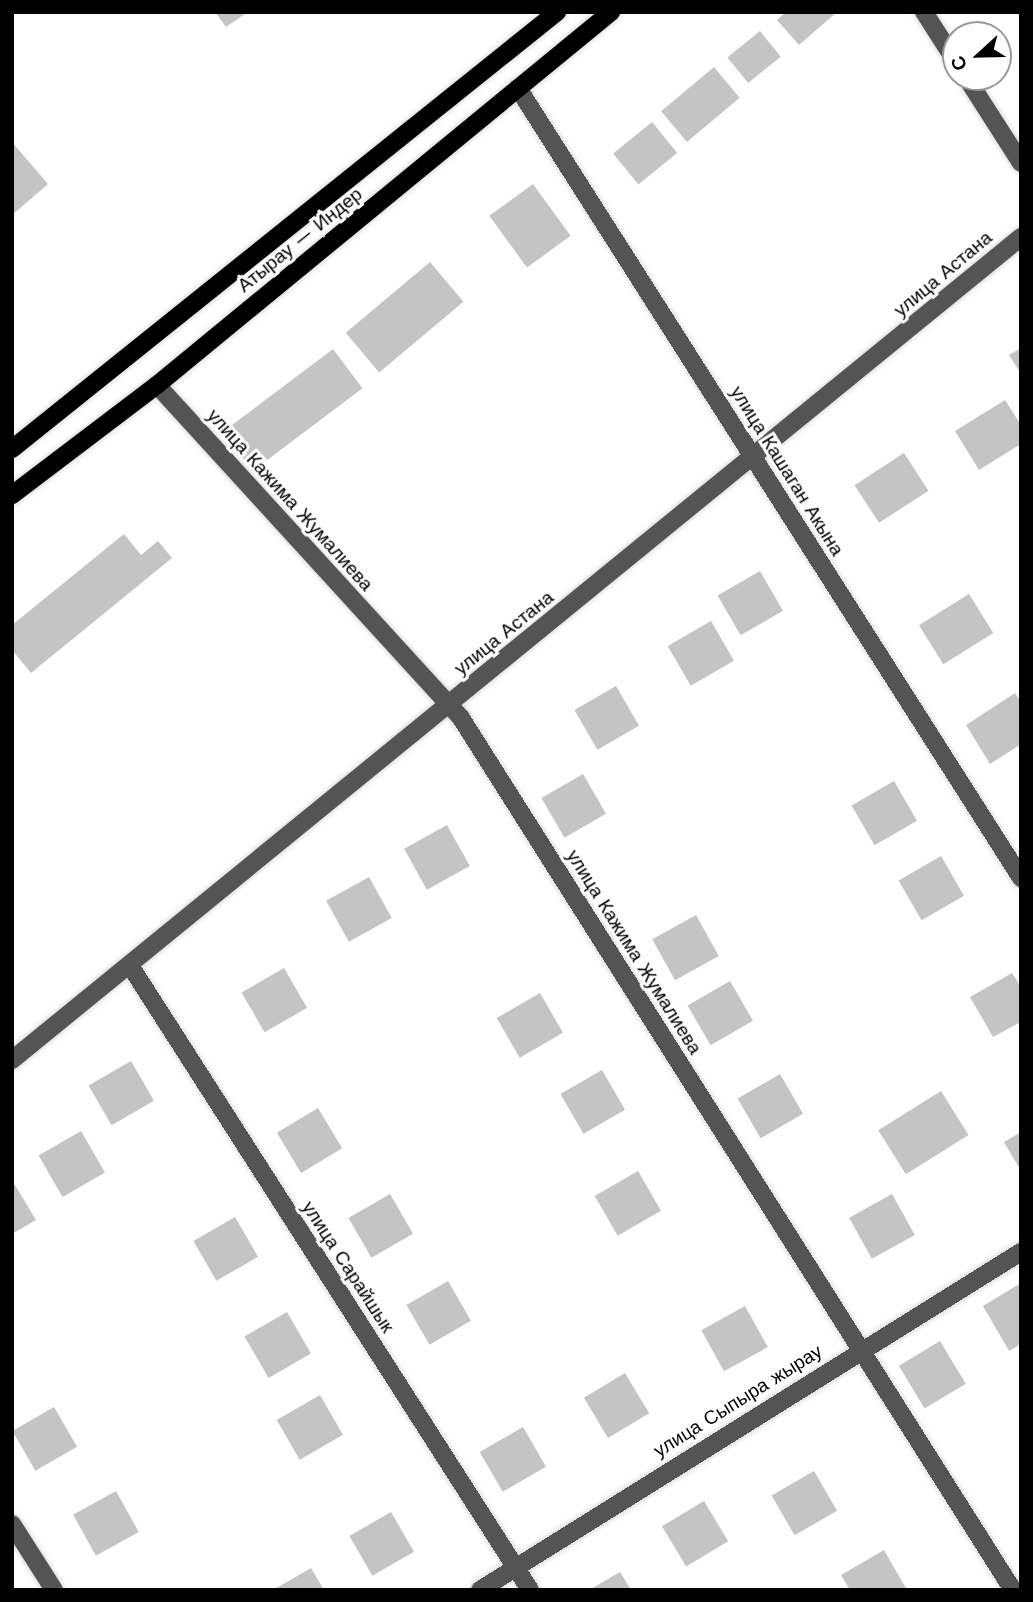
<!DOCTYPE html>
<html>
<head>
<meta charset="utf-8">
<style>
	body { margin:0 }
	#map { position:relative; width:1033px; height:1602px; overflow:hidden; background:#fff; font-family:"Work Sans",sans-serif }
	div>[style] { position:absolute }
	.building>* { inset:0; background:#c4c4c4; transform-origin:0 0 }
	.roads { filter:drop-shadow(0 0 2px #dbdbdb) drop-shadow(0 0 2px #dbdbdb) }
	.minor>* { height:18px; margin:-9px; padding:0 9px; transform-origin:9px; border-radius:9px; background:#545454 }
	.major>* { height:18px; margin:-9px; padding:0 9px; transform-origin:9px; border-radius:9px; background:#000 }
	span { translate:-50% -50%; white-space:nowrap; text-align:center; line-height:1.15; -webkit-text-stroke:6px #fff; paint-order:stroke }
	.street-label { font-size:19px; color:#000 }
	.frame { position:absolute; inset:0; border:14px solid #000; pointer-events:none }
	.north { position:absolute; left:942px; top:21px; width:70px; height:70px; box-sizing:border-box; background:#fff; border:2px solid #999; border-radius:50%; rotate:248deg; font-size:19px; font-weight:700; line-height:28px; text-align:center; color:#000 }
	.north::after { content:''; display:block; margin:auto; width:24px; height:32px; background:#000; clip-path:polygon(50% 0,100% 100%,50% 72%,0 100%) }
</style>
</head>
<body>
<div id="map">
	<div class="building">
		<div style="clip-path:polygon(215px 12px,248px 12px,226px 27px)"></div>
		<div style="clip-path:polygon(786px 12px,837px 12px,799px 45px,777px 20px)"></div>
		<div style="left:760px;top:31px;width:33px;height:42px;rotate:51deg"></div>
		<div style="left:714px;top:67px;width:40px;height:69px;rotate:50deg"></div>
		<div style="left:652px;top:122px;width:40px;height:50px;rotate:51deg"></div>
		<div style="clip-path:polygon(12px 142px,48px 184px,12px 215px)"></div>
		<div style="left:533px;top:184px;width:64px;height:54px;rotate:54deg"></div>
		<div style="left:430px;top:262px;width:52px;height:110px;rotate:50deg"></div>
		<div style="clip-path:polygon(1021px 348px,1021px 374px,1009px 355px)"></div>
		<div style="left:333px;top:349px;width:49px;height:138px;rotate:53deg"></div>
		<div style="clip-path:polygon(1005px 400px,1021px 425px,1021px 444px,979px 470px,955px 431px)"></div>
		<div style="left:904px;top:453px;width:45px;height:59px;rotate:57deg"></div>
		<div style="clip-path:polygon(124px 534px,141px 555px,158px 541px,172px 558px,31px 673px,12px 650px,12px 625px)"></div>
		<div style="left:760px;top:571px;width:46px;height:49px;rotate:60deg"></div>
		<div style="left:969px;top:594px;width:46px;height:59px;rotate:58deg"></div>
		<div style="left:711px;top:621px;width:46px;height:50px;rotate:60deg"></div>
		<div style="left:616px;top:686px;width:46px;height:48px;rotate:60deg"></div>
		<div style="clip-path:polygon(1015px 693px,1021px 702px,1021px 744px,990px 764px,966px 725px)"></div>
		<div style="left:583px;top:774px;width:46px;height:48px;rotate:60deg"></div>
		<div style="left:894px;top:781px;width:46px;height:49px;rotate:60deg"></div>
		<div style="left:447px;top:825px;width:47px;height:49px;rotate:61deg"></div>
		<div style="left:941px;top:856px;width:46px;height:49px;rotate:60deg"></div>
		<div style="left:369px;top:877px;width:47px;height:49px;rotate:61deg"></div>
		<div style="left:696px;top:915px;width:47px;height:50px;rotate:61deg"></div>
		<div style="left:284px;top:968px;width:46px;height:49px;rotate:60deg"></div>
		<div style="clip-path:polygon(1012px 973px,1021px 987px,1021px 1022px,993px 1037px,970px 997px)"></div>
		<div style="left:730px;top:981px;width:46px;height:49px;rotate:60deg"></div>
		<div style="left:540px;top:993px;width:46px;height:50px;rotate:60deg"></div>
		<div style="left:131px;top:1061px;width:46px;height:49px;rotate:60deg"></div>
		<div style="left:602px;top:1070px;width:46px;height:48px;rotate:60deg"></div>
		<div style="left:780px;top:1074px;width:46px;height:49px;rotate:60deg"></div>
		<div style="left:941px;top:1091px;width:52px;height:74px;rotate:58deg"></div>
		<div style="left:318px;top:1108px;width:47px;height:48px;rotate:59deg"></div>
		<div style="left:81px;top:1131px;width:48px;height:49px;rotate:60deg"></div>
		<div style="clip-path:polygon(1021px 1132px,1021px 1171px,1004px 1142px)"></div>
		<div style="left:638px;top:1171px;width:46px;height:50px;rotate:60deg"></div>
		<div style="clip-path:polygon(12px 1180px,36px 1220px,12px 1234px)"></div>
		<div style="left:390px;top:1194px;width:46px;height:48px;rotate:60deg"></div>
		<div style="left:892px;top:1194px;width:47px;height:49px;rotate:61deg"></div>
		<div style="left:235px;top:1217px;width:46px;height:48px;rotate:60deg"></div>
		<div style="left:448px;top:1281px;width:46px;height:48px;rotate:60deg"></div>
		<div style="clip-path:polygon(1021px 1283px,1021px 1344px,1009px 1351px,983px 1306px)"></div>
		<div style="left:745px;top:1306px;width:47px;height:50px;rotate:61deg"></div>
		<div style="left:287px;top:1312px;width:48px;height:49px;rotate:60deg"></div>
		<div style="left:940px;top:1341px;width:50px;height:48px;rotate:59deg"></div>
		<div style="left:625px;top:1373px;width:47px;height:48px;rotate:59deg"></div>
		<div style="left:320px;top:1395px;width:46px;height:50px;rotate:60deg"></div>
		<div style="left:54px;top:1407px;width:46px;height:48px;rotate:60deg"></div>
		<div style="left:523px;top:1427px;width:46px;height:50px;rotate:60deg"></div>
		<div style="left:814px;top:1471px;width:46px;height:49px;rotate:60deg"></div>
		<div style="left:116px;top:1491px;width:47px;height:49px;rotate:61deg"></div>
		<div style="left:704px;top:1501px;width:47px;height:49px;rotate:59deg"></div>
		<div style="left:391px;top:1512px;width:46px;height:48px;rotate:60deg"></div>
		<div style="clip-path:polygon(884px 1550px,907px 1590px,850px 1590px,841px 1575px)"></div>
		<div style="clip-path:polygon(311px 1568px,324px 1590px,273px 1590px)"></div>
		<div style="clip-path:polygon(620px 1572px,631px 1590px,589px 1590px)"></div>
	</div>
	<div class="roads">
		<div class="minor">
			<div style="left:924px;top:12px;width:59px;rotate:57.4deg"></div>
			<div style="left:966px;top:77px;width:102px;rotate:57.4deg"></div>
			<div style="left:518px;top:88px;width:937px;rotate:57.51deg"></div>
			<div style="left:157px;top:385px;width:451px;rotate:47.6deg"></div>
			<div style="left:461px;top:718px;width:1032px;rotate:57.67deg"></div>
			<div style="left:131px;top:967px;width:740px;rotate:57.36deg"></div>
			<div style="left:12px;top:1060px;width:1302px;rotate:-39.2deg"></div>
			<div style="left:12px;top:1524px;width:78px;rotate:57.5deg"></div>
			<div style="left:480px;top:1590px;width:638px;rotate:-32deg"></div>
		</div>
		<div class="major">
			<div style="left:12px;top:449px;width:699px;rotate:-38.72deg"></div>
			<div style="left:12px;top:495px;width:182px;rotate:-37.2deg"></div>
			<div style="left:157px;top:385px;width:588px;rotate:-39.41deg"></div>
		</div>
	</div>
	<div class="street-label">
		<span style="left:300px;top:240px;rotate:-39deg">Атырау — Индер</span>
		<span style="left:943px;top:274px;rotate:-40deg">улица Астана</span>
		<span style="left:787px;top:471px;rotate:58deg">улица Кашаган Акына</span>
		<span style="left:290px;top:500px;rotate:48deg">улица Кажима Жумалиева</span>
		<span style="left:504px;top:633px;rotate:-39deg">улица Астана</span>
		<span style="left:634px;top:952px;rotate:58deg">улица Кажима Жумалиева</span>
		<span style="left:348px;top:1267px;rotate:57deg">улица Сарайшык</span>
		<span style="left:738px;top:1401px;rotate:-32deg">улица Сыпыра жырау</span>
	</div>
	<div class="frame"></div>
	<div class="north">С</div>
</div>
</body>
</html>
